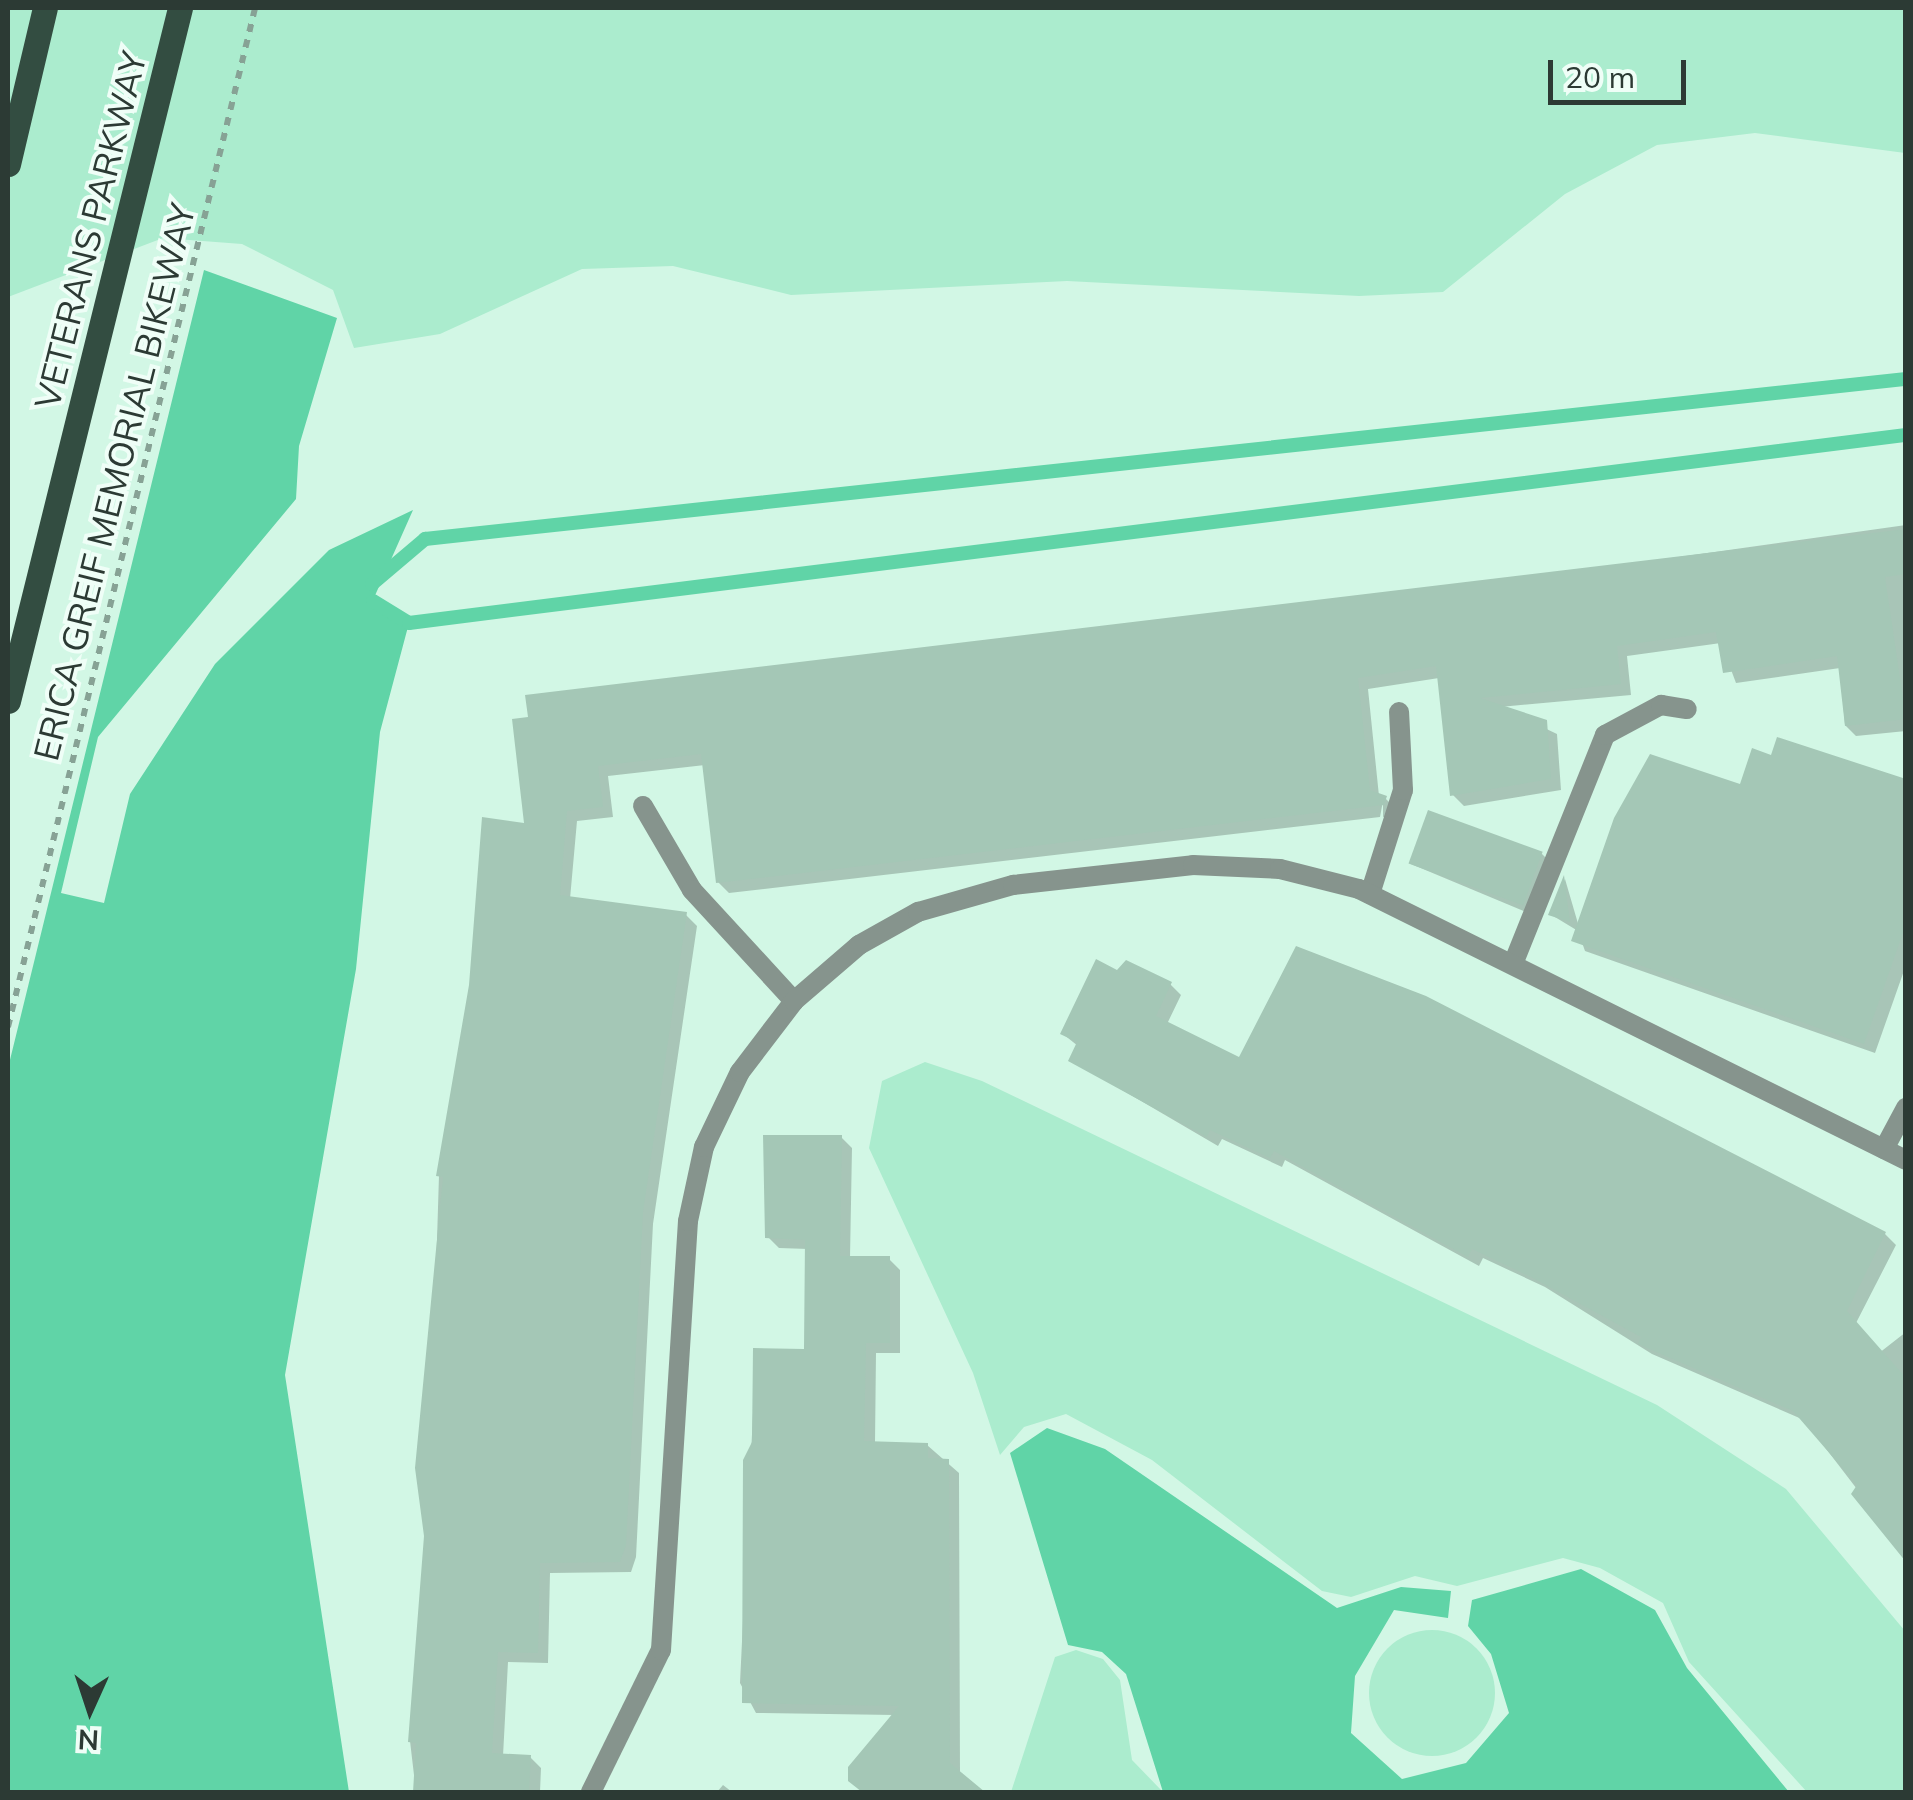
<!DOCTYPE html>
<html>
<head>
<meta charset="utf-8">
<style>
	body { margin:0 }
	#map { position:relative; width:1913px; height:1800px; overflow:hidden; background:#d2f7e5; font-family:Mulish,sans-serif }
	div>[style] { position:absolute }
	.green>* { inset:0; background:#abecce }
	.round { border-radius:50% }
	.water>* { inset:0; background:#60d4a7 }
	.shadow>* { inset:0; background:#0003 }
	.stream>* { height:14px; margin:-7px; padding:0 7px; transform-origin:7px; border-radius:7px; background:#60d4a7 }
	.building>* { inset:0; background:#a4c7b6; transform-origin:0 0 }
	.path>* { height:6px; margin-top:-3px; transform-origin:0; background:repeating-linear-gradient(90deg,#87a295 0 8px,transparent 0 16px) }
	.service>* { height:20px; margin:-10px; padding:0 10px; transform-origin:10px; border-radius:10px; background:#86948d }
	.primary>* { height:25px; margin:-12.5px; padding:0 12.5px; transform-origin:12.5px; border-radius:12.5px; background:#334d41 }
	span { translate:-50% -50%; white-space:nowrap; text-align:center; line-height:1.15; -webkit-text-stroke:8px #effef7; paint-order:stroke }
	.street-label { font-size:35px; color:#2c3a34 }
	.frame { position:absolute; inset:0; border:10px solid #2c3a34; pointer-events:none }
	.north { position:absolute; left:40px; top:1660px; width:100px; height:100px; -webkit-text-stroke:8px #effef7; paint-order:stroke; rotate:183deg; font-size:28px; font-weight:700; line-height:40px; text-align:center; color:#2c3a34 }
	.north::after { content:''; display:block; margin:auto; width:35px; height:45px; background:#2c3a34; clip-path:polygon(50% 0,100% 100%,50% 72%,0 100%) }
	.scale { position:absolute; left:1548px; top:60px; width:138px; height:45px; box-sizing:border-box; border:5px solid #2c3a34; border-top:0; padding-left:12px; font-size:30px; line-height:35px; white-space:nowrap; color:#2c3a34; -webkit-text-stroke:8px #effef7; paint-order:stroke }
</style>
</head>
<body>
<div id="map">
	<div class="green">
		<div style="clip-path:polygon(8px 8px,1905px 8px,1905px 153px,1755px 133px,1657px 145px,1565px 194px,1443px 292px,1359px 296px,1067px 281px,791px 295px,673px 266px,582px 269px,440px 334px,354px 348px,333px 290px,242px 244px,163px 238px,8px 297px)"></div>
		<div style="clip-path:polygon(925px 1062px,982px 1081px,1657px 1405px,1786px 1489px,1905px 1631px,1905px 1792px,1807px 1792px,1689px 1662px,1663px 1603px,1600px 1568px,1563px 1558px,1457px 1586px,1415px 1576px,1351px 1597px,1322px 1591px,1152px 1460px,1066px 1414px,1024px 1427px,1000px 1455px,973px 1373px,869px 1148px,882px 1081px)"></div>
		<div class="round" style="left:1369px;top:1630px;width:126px;height:126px"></div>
		<div style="clip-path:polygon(1076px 1650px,1103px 1659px,1120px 1680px,1132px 1760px,1163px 1792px,1011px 1792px,1055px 1657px)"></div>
	</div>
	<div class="water">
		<div style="clip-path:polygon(204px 270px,337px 318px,299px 446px,296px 499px,98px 737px,61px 893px,104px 903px,130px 794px,215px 664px,329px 550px,413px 510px,373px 600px,409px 623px,380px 732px,356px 969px,285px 1375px,349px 1792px,8px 1792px,8px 1068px)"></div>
		<div style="clip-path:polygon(1047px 1428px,1105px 1449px,1337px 1608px,1401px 1587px,1451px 1591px,1448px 1618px,1394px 1610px,1355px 1676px,1351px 1733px,1402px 1779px,1466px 1763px,1509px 1713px,1491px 1654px,1468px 1626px,1472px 1600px,1581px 1569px,1655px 1610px,1687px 1668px,1789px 1792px,1163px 1792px,1126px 1674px,1102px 1652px,1068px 1645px,1010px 1453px)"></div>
	</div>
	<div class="shadow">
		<div style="clip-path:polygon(1906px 525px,1906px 731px,1856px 736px,1845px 725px,1840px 668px,1736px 683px,1721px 643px,1627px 656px,1631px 695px,1500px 707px,1557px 734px,1561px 790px,1464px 806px,1453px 795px,1439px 678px,1368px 689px,1379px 796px,1385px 798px,1396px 809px,1394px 815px,1383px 817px,1383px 801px,1380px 817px,729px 893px,718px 882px,705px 765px,608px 776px,613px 817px,577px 821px,570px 899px,686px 915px,697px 926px,653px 1224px,636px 1557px,631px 1572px,550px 1573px,548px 1663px,508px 1662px,503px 1756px,530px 1757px,541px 1768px,540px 1792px,416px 1792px,410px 1741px,424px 1660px,439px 1175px,526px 826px,514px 721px)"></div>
		<div style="clip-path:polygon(1906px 784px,1906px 965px,1875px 1053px,1585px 951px,1578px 931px,1550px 914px,1565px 879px,1579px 927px,1741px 787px)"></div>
		<div style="clip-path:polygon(1542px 854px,1553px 865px,1533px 915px,1411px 864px)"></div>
		<div style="clip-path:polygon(1298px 949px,1885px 1234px,1896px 1245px,1815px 1403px,1906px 1332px,1906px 1553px,1804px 1420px,1652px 1354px,1545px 1287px,1483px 1258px,1479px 1266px,1285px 1160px,1282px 1167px,1222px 1139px,1218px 1146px,1071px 1060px,1078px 1046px,1063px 1034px,1170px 984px,1181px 995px,1167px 1024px,1240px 1060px)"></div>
		<div style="clip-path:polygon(841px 1137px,852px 1148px,850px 1258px,889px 1259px,900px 1270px,900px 1353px,876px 1353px,875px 1443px,927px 1445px,959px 1473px,960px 1774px,970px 1792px,864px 1792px,851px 1780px,894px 1715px,756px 1713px,740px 1683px,756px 1351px,806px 1352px,808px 1249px,779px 1248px,768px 1237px)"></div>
		<div style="clip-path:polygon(723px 1785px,732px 1792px,717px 1792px)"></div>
	</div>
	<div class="stream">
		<div style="left:372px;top:584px;width:70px;rotate:-40.3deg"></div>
		<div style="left:425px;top:539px;width:1490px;rotate:-6.17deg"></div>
		<div style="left:373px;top:601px;width:42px;rotate:31.4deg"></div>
		<div style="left:409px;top:623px;width:1509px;rotate:-7.16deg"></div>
	</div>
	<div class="building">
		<div style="clip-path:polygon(1906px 529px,1906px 574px,1885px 577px,1906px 719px,1845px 726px,1837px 656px,1723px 673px,1716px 632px,1617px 646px,1621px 684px,1480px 698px,1547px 720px,1551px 779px,1450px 796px,1436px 666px,1358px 678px,1370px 790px,1387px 796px,1384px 805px,716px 883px,701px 754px,598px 766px,603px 807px,567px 811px,560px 895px,687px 912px,643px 1212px,626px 1545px,620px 1562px,540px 1563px,538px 1653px,498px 1652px,492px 1753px,531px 1755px,529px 1792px,413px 1792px,416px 1743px,408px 1742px,424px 1536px,415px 1468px,443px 1177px,436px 1176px,469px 985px,482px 817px,524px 823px,512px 719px,528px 717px,525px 695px)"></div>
		<div style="clip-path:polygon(1777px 737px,1906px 779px,1906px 924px,1864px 1044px,1571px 941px,1614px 818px,1650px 754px,1740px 784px,1752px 748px,1771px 755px)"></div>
		<div style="left:1428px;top:810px;width:122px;height:57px;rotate:20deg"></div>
		<div style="clip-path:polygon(1564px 875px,1570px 922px,1548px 915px)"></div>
		<div style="clip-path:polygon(1296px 946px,1426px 996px,1886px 1232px,1847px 1311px,1906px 1378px,1906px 1562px,1851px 1494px,1857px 1485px,1793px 1411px,1638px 1344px,1641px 1337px,1531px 1277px,1472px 1249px,1468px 1257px,1274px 1151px,1270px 1158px,1210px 1130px,1207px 1137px,1068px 1061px,1077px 1042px,1060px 1034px,1096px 959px,1117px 970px,1126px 960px,1172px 982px,1156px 1016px,1239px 1057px)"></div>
		<div style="clip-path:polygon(763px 1135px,842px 1135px,840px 1256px,890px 1256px,890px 1343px,866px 1343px,864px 1441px,928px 1443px,928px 1458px,949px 1459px,950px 1763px,985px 1792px,862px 1792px,848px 1781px,848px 1767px,899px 1706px,742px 1703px,743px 1460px,752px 1442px,753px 1348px,804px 1349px,805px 1240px,765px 1238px)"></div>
	</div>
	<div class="path">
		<div style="left:8px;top:1027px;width:1049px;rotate:-76.37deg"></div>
	</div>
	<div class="service">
		<div style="left:643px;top:806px;width:97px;rotate:59.7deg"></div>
		<div style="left:692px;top:890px;width:151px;rotate:47.4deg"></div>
		<div style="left:1370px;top:894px;width:109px;rotate:-72.4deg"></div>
		<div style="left:1403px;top:790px;width:78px;rotate:-92.9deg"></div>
		<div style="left:1513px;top:964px;width:247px;rotate:-68.1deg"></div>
		<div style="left:1605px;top:735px;width:64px;rotate:-28.2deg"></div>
		<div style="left:1661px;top:705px;width:26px;rotate:9deg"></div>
		<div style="left:1884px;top:1149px;width:47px;rotate:-61.8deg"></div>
		<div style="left:591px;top:1792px;width:158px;rotate:-63.8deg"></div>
		<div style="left:661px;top:1650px;width:430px;rotate:-86.4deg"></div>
		<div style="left:688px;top:1221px;width:76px;rotate:-77.8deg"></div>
		<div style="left:704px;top:1147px;width:83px;rotate:-64.4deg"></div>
		<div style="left:740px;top:1072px;width:89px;rotate:-52.7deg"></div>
		<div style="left:794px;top:1001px;width:86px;rotate:-40.7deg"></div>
		<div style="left:859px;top:945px;width:68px;rotate:-29.2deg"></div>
		<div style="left:918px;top:912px;width:99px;rotate:-15.9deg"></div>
		<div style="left:1013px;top:885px;width:181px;rotate:-6.3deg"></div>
		<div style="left:1193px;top:865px;width:87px;rotate:2.6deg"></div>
		<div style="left:1280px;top:869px;width:81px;rotate:14.2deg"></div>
		<div style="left:1359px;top:889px;width:610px;rotate:26.36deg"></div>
	</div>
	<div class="primary">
		<div style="left:8px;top:164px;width:160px;rotate:-76.7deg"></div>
		<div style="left:8px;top:701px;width:714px;rotate:-76.06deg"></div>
	</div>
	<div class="street-label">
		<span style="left:90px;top:230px;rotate:-76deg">VETERANS PARKWAY</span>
		<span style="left:114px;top:482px;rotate:-76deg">ERICA GREIF MEMORIAL BIKEWAY</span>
	</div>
	<div class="frame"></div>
	<div class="north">N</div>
	<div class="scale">20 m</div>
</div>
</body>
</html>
